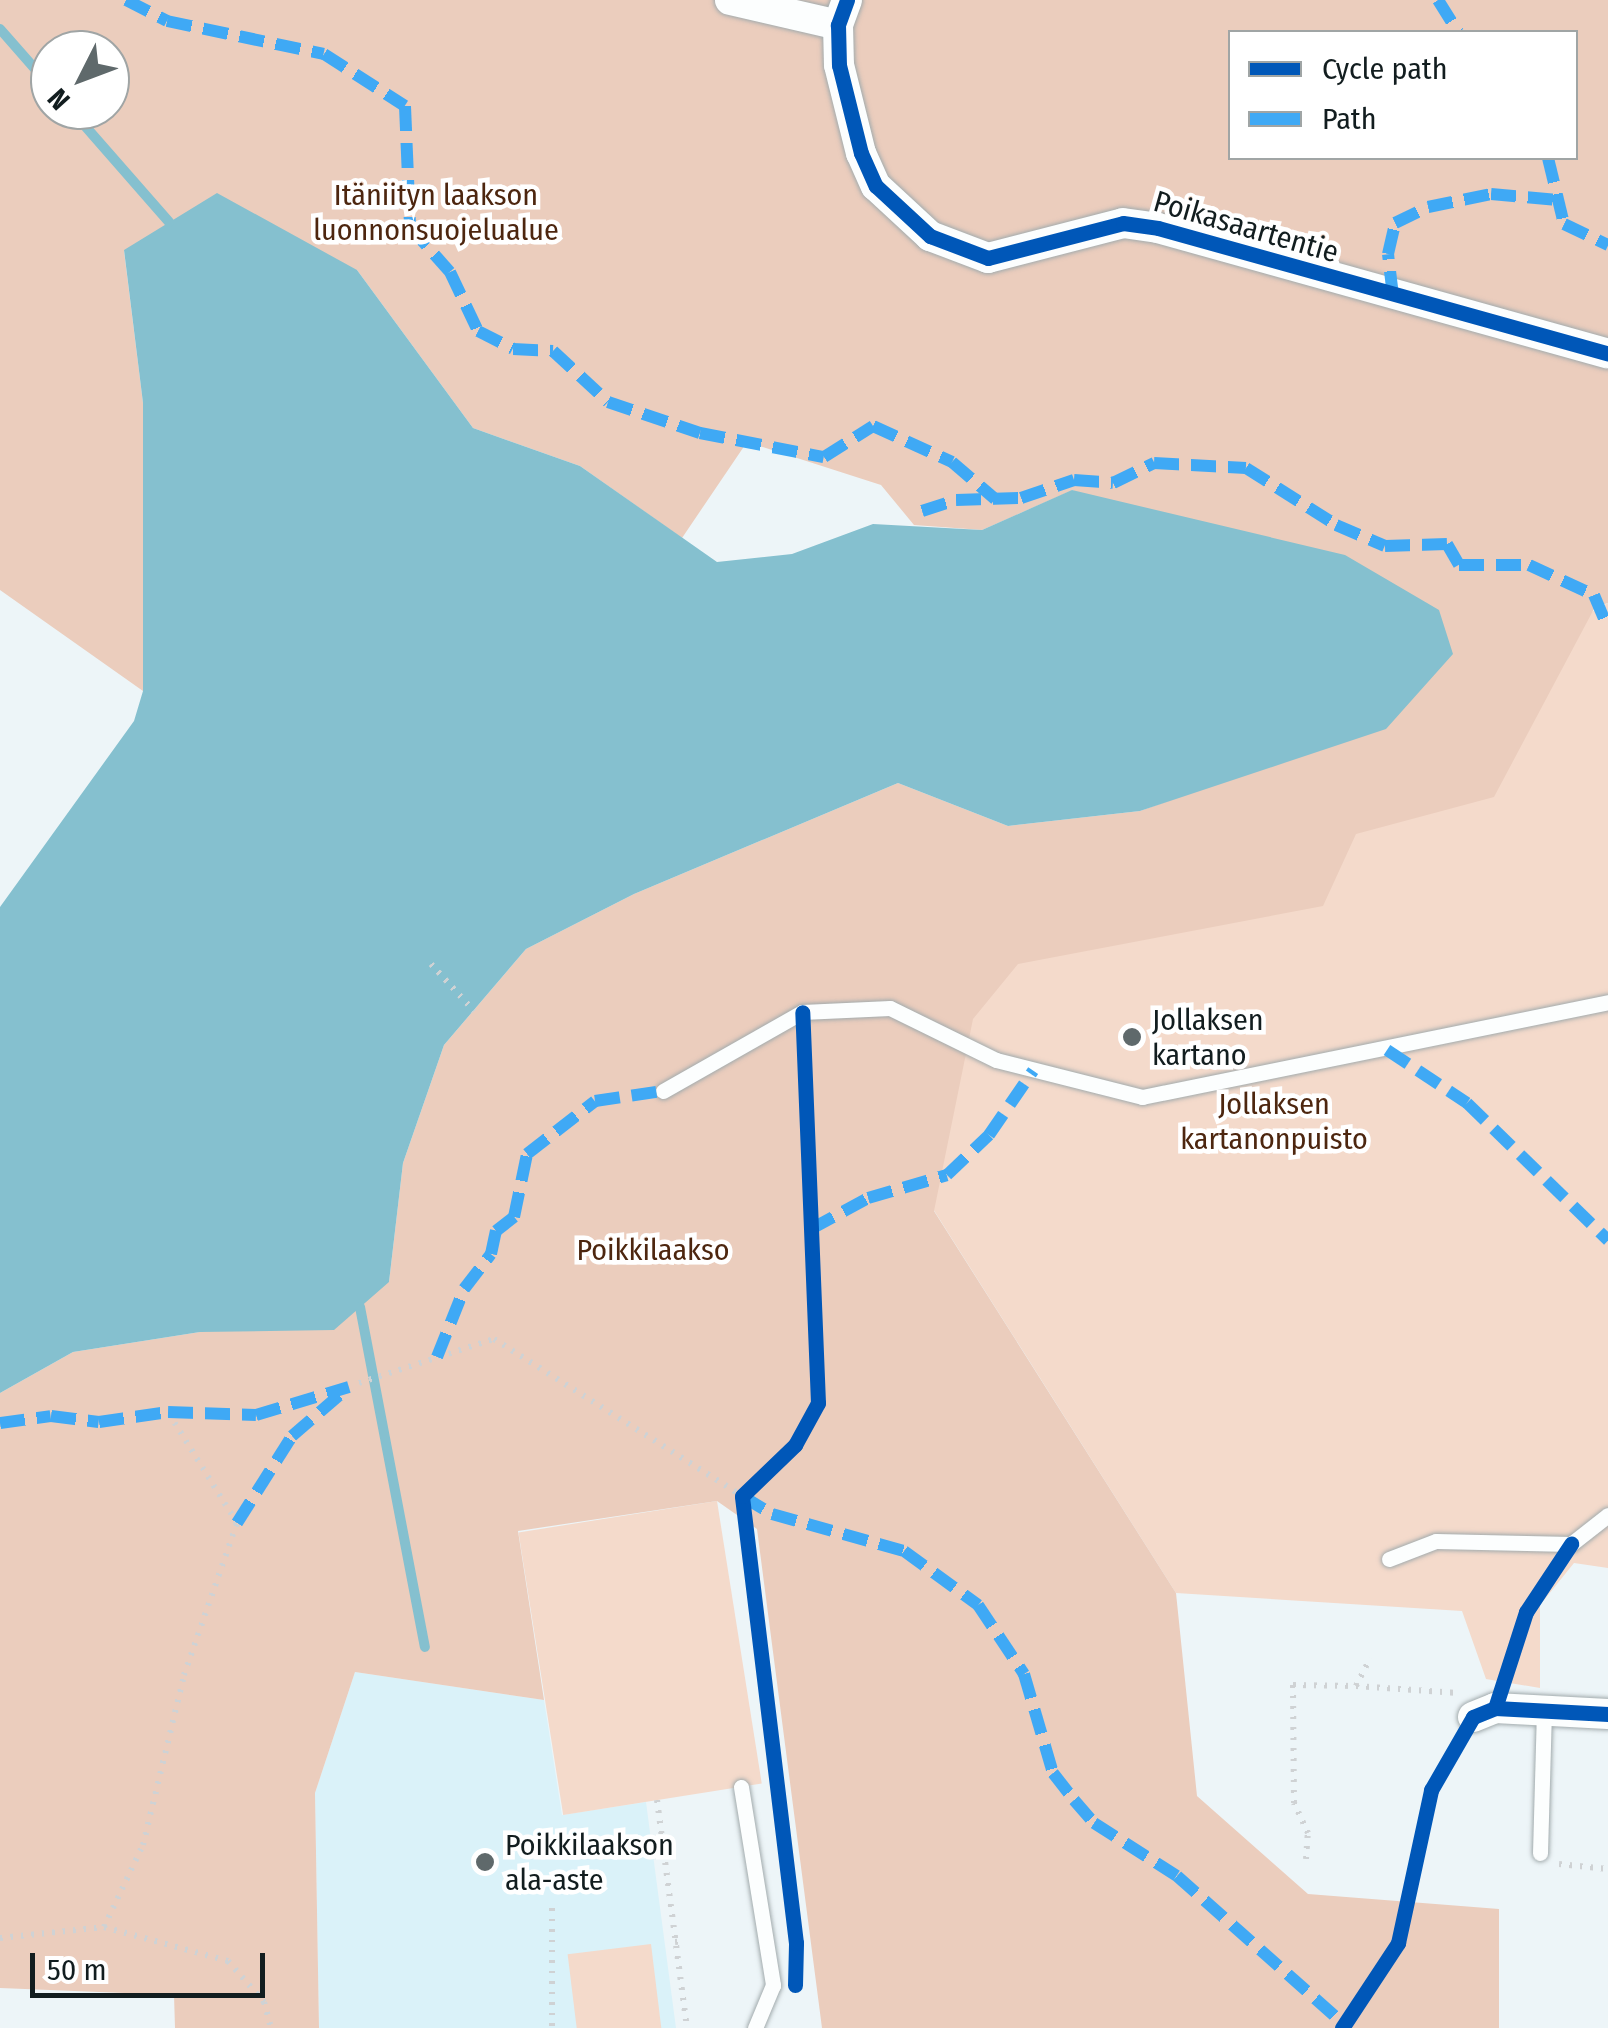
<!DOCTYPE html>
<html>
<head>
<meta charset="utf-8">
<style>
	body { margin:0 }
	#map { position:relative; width:1608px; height:2028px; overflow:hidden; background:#edf5f8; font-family:"Fira Sans Condensed",sans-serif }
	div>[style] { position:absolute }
	.built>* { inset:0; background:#daf2f9 }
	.green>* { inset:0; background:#f4dacb; transform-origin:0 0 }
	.forest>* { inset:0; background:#ebcdbd }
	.water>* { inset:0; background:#85c0cf }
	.stream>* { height:10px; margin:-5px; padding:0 5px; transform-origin:5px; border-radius:5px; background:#85c0cf }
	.path>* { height:6px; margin-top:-3px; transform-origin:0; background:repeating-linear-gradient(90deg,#cfd2d4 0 2.5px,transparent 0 10.5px) }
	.roads { filter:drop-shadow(0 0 2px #a2abad) drop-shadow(0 0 2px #a2abad) }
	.lane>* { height:15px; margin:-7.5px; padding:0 7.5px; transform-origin:7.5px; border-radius:7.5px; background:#fcfefe }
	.street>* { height:30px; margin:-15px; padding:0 15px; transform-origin:15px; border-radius:15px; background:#fcfefe }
	.quiet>* { height:12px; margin-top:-6px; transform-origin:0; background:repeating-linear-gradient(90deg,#3fa9f5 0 25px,transparent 0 37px) }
	.cycleway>* { height:15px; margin:-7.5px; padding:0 7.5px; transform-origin:7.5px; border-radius:7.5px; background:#0057b8 }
	.dots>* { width:28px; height:28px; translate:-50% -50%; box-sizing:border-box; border:5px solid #fff; border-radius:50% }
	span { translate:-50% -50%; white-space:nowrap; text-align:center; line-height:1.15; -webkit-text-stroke:9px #fff; paint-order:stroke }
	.park-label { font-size:30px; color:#4d260f }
	.street-label { font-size:30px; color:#121d1f }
	.poi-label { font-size:30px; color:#121d1f }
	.left { translate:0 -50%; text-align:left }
	.legend { position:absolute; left:1228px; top:30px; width:350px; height:130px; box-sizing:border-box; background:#fff; border:2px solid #a0a5a5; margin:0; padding:12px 18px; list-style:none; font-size:30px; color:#121d1f }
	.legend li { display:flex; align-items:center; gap:20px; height:50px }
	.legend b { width:50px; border:2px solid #a0a5a5 }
	.north { position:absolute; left:30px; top:30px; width:100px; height:100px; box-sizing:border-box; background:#fff; border:2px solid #a0a5a5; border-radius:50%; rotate:228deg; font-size:28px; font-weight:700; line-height:40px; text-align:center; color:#121d1f }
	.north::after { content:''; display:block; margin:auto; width:35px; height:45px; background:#5f696b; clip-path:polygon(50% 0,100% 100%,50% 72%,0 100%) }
	.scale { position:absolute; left:30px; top:1953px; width:235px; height:45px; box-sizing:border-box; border:5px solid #121d1f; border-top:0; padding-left:12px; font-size:30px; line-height:35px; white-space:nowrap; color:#121d1f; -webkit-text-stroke:8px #fff; paint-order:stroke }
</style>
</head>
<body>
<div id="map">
	<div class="built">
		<div style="clip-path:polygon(355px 1672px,544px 1700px,562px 1815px,646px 1802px,676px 2028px,319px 2028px,315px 1793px)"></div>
	</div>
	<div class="green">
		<div style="clip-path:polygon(1608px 603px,1608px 1568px,1574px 1563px,1540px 1605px,1540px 1688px,1486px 1679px,1462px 1611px,1176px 1593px,823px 1035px)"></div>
		<div style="left:717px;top:1501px;width:286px;height:201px;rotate:81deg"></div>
		<div style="left:651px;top:1944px;width:85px;height:84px;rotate:83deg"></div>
	</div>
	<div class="forest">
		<div style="clip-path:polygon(evenodd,0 0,1608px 0,1608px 603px,1595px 607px,1494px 797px,1356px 834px,1323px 906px,1018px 964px,973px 1019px,934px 1211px,1176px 1593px,1197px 1796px,1308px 1894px,1499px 1909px,1499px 2028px,822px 2028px,757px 1529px,717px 1501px,518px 1531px,544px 1700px,355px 1672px,315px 1793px,319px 2028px,175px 2028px,174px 1995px,0 1988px,0 1393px,73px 1352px,200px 1332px,389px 1282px,403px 1163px,444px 1045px,526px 949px,634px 894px,898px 783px,1008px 826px,1140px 811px,1232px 778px,1073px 490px,982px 530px,914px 525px,881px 485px,747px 442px,682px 538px,580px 466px,473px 428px,357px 270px,124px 251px,143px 403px,143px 691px,0 590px,0 0,1230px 32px,1576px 32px,1576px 158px,1230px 158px,1230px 32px,0 0,50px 50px,110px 50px,110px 110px,50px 110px,50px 50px)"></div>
	</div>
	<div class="water">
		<div style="clip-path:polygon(217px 193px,357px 270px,473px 428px,580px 466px,717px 562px,792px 554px,873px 524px,982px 530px,1072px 490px,1345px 555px,1439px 610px,1453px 654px,1386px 729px,1140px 811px,1008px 826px,898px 783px,634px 894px,526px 949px,444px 1045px,403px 1163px,389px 1282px,334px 1330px,200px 1332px,73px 1352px,0 1393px,0 907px,134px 721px,143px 691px,143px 403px,124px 250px)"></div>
	</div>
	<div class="stream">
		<div style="left:0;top:29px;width:76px;rotate:48.7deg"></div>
		<div style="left:71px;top:110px;width:149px;rotate:48.8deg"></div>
		<div style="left:360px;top:1307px;width:346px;rotate:79.2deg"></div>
	</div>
	<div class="path">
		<div style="left:431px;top:964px;width:64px;rotate:47.5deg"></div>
		<div style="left:359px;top:1383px;width:142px;rotate:-18.1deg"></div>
		<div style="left:494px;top:1339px;width:294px;rotate:32.3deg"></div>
		<div style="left:1356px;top:1686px;width:102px;rotate:3.9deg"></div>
		<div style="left:657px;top:1800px;width:230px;rotate:82.5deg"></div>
		<div style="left:664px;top:1855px;width:10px;rotate:-6deg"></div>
		<div style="left:1306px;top:1859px;width:26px;rotate:-86deg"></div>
		<div style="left:1308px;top:1833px;width:33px;rotate:-115deg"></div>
		<div style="left:1294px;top:1803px;width:118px;rotate:-90.5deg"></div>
		<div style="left:1293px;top:1685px;width:63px;rotate:0.9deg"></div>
		<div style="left:1356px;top:1686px;width:31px;rotate:-63deg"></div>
		<div style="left:1559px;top:1864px;width:49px;rotate:5.8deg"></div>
		<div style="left:552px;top:1908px;width:120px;rotate:90deg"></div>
		<div style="left:104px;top:1927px;width:91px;rotate:-64.6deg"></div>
		<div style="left:143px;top:1845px;width:175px;rotate:-76.4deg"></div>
		<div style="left:184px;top:1675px;width:161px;rotate:-70.8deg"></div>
		<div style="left:237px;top:1523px;width:131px;rotate:-121.9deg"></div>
		<div style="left:0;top:1938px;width:105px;rotate:-6deg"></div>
		<div style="left:104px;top:1927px;width:129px;rotate:15.3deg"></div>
		<div style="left:228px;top:1961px;width:55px;rotate:48.7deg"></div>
		<div style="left:264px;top:2002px;width:27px;rotate:75deg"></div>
		<div style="left:675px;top:1942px;width:10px;rotate:-6deg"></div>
	</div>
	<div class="roads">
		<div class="lane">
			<div style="left:663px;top:1091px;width:160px;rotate:-29.6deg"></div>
			<div style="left:802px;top:1012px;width:88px;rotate:-2.6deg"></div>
			<div style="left:890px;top:1008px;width:118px;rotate:26.1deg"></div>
			<div style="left:996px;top:1060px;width:151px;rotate:14.2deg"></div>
			<div style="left:1142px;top:1097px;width:476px;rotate:-11.5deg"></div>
			<div style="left:1389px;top:1559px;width:50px;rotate:-21deg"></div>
			<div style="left:1436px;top:1541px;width:135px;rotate:1.3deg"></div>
			<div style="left:1571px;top:1544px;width:47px;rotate:-38.1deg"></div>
			<div style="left:741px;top:1787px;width:201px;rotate:80.8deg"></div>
			<div style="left:773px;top:1985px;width:47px;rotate:112.7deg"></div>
			<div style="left:1540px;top:1853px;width:141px;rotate:-88.4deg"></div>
		</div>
		<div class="street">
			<div style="left:730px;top:0;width:111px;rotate:13deg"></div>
			<div style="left:847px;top:0;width:27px;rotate:110deg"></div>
			<div style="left:838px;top:25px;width:40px;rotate:88.6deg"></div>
			<div style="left:839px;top:65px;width:91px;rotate:76deg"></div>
			<div style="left:861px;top:153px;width:36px;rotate:66deg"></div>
			<div style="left:876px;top:186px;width:74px;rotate:42.8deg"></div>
			<div style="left:930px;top:236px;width:62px;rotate:20.8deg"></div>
			<div style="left:988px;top:258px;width:139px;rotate:-14.5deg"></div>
			<div style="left:1123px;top:223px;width:35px;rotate:8deg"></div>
			<div style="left:1158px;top:228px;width:467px;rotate:15.6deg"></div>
			<div style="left:1473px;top:1717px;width:24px;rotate:-22deg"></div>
			<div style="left:1495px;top:1708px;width:113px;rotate:3deg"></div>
		</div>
	</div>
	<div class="quiet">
		<div style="left:126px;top:0;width:46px;rotate:27.1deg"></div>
		<div style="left:167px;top:21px;width:160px;rotate:11.9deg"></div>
		<div style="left:324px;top:54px;width:96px;rotate:32.7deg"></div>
		<div style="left:405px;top:106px;width:121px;rotate:87.6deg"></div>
		<div style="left:410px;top:227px;width:60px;rotate:48.4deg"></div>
		<div style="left:450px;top:272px;width:65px;rotate:64.6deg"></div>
		<div style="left:478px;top:331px;width:39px;rotate:27deg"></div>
		<div style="left:513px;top:349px;width:40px;rotate:2.9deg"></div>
		<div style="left:553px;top:351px;width:75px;rotate:42.8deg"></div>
		<div style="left:608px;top:402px;width:97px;rotate:18.6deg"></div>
		<div style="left:700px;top:433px;width:126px;rotate:11deg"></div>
		<div style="left:824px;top:457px;width:58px;rotate:-32.3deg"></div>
		<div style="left:873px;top:426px;width:87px;rotate:24.5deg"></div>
		<div style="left:952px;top:462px;width:57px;rotate:40.7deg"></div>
		<div style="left:1438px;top:0;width:38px;rotate:58deg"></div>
		<div style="left:1548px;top:158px;width:68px;rotate:76.4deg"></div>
		<div style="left:1564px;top:224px;width:49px;rotate:25.5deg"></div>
		<div style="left:1393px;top:296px;width:42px;rotate:-96.8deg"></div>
		<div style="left:1388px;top:254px;width:32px;rotate:-77deg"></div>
		<div style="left:1395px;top:223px;width:37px;rotate:-26deg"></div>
		<div style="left:1428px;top:207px;width:64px;rotate:-11.7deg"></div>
		<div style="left:1491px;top:194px;width:67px;rotate:5.1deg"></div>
		<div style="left:922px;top:511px;width:36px;rotate:-18deg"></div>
		<div style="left:956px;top:500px;width:65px;rotate:-1.8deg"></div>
		<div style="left:1021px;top:498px;width:56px;rotate:-18.8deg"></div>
		<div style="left:1074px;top:480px;width:39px;rotate:4deg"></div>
		<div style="left:1113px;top:483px;width:46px;rotate:-26deg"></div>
		<div style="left:1154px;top:463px;width:92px;rotate:3.1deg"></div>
		<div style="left:1246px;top:468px;width:107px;rotate:32.3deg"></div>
		<div style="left:1336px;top:525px;width:53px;rotate:23.2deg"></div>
		<div style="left:1385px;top:546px;width:62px;rotate:-1.8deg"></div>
		<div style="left:1447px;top:544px;width:24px;rotate:60deg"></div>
		<div style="left:1459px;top:565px;width:70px"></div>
		<div style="left:1529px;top:565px;width:72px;rotate:24.8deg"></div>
		<div style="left:1594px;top:595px;width:36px;rotate:67deg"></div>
		<div style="left:1387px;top:1050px;width:96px;rotate:33.5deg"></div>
		<div style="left:1467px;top:1103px;width:197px;rotate:44.2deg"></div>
		<div style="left:811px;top:1229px;width:65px;rotate:-28.5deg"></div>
		<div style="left:868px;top:1198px;width:82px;rotate:-16.2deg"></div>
		<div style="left:947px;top:1175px;width:58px;rotate:-43.6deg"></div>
		<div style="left:989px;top:1135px;width:78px;rotate:-55.5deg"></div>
		<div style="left:437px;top:1357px;width:73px;rotate:-68.3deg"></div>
		<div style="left:464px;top:1289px;width:44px;rotate:-52.4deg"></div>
		<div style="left:491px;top:1254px;width:24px;rotate:-78deg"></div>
		<div style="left:496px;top:1231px;width:23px;rotate:-38deg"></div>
		<div style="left:514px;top:1217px;width:64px;rotate:-78.3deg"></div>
		<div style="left:527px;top:1154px;width:86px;rotate:-37.9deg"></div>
		<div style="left:595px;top:1101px;width:69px;rotate:-8.4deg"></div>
		<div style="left:0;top:1423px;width:51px;rotate:-7.8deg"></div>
		<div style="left:51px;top:1416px;width:48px;rotate:7.1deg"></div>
		<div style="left:99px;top:1422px;width:70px;rotate:-8.2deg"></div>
		<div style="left:168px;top:1412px;width:88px;rotate:2deg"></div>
		<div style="left:256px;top:1415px;width:97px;rotate:-16.8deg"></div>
		<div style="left:742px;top:1496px;width:35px;rotate:31deg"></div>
		<div style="left:772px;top:1514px;width:137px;rotate:15.7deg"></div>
		<div style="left:904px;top:1551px;width:92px;rotate:36.1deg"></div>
		<div style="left:978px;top:1605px;width:83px;rotate:56.3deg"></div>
		<div style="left:1024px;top:1674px;width:103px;rotate:73.7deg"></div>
		<div style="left:1053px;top:1773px;width:34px;rotate:52deg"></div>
		<div style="left:1074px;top:1800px;width:30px;rotate:49deg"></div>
		<div style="left:1094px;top:1823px;width:98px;rotate:32.6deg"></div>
		<div style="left:1177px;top:1876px;width:229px;rotate:41.6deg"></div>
		<div style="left:237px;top:1523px;width:103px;rotate:-57.7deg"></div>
		<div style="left:292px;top:1436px;width:67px;rotate:-40.8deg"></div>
	</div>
	<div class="cycleway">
		<div style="left:847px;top:0;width:27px;rotate:110deg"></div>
		<div style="left:838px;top:25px;width:40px;rotate:88.6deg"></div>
		<div style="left:839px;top:65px;width:91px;rotate:76deg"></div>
		<div style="left:861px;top:153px;width:36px;rotate:66deg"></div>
		<div style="left:876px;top:186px;width:74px;rotate:42.8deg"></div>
		<div style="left:930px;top:236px;width:62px;rotate:20.8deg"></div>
		<div style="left:988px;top:258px;width:139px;rotate:-14.5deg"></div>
		<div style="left:1123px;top:223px;width:35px;rotate:8deg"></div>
		<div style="left:1158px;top:228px;width:467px;rotate:15.6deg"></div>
		<div style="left:1495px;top:1708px;width:101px;rotate:-72.1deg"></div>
		<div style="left:1526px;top:1612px;width:82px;rotate:-56.5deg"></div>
		<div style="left:795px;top:1985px;width:42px;rotate:-88.6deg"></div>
		<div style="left:796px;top:1943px;width:450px;rotate:-96.9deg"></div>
		<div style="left:742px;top:1496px;width:74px;rotate:-43.9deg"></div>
		<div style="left:795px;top:1445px;width:48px;rotate:-61.3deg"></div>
		<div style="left:818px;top:1403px;width:391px;rotate:-92.3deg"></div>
		<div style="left:1342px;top:2028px;width:102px;rotate:-56.6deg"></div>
		<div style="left:1398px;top:1943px;width:157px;rotate:-77.8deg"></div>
		<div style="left:1431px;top:1790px;width:84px;rotate:-60.1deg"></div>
		<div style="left:1473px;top:1717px;width:24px;rotate:-22deg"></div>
		<div style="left:1495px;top:1708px;width:113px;rotate:3deg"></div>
	</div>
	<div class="dots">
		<div style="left:1132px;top:1037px;background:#5f696b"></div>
		<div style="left:485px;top:1862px;background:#5f696b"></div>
	</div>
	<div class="park-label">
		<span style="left:436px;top:212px">Itäniityn laakson<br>luonnonsuojelualue</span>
		<span style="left:1274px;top:1121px">Jollaksen<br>kartanonpuisto</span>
		<span style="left:653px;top:1250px">Poikkilaakso</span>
	</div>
	<div class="street-label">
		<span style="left:1246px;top:227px;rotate:16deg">Poikasaartentie</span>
	</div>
	<div class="poi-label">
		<span class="left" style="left:1152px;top:1037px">Jollaksen<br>kartano</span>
		<span class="left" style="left:505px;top:1862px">Poikkilaakson<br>ala-aste</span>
	</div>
	<ul class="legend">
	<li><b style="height:12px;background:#0057b8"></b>Cycle path</li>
	<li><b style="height:12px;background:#3fa9f5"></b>Path</li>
	</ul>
	<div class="north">N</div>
	<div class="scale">50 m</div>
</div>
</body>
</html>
